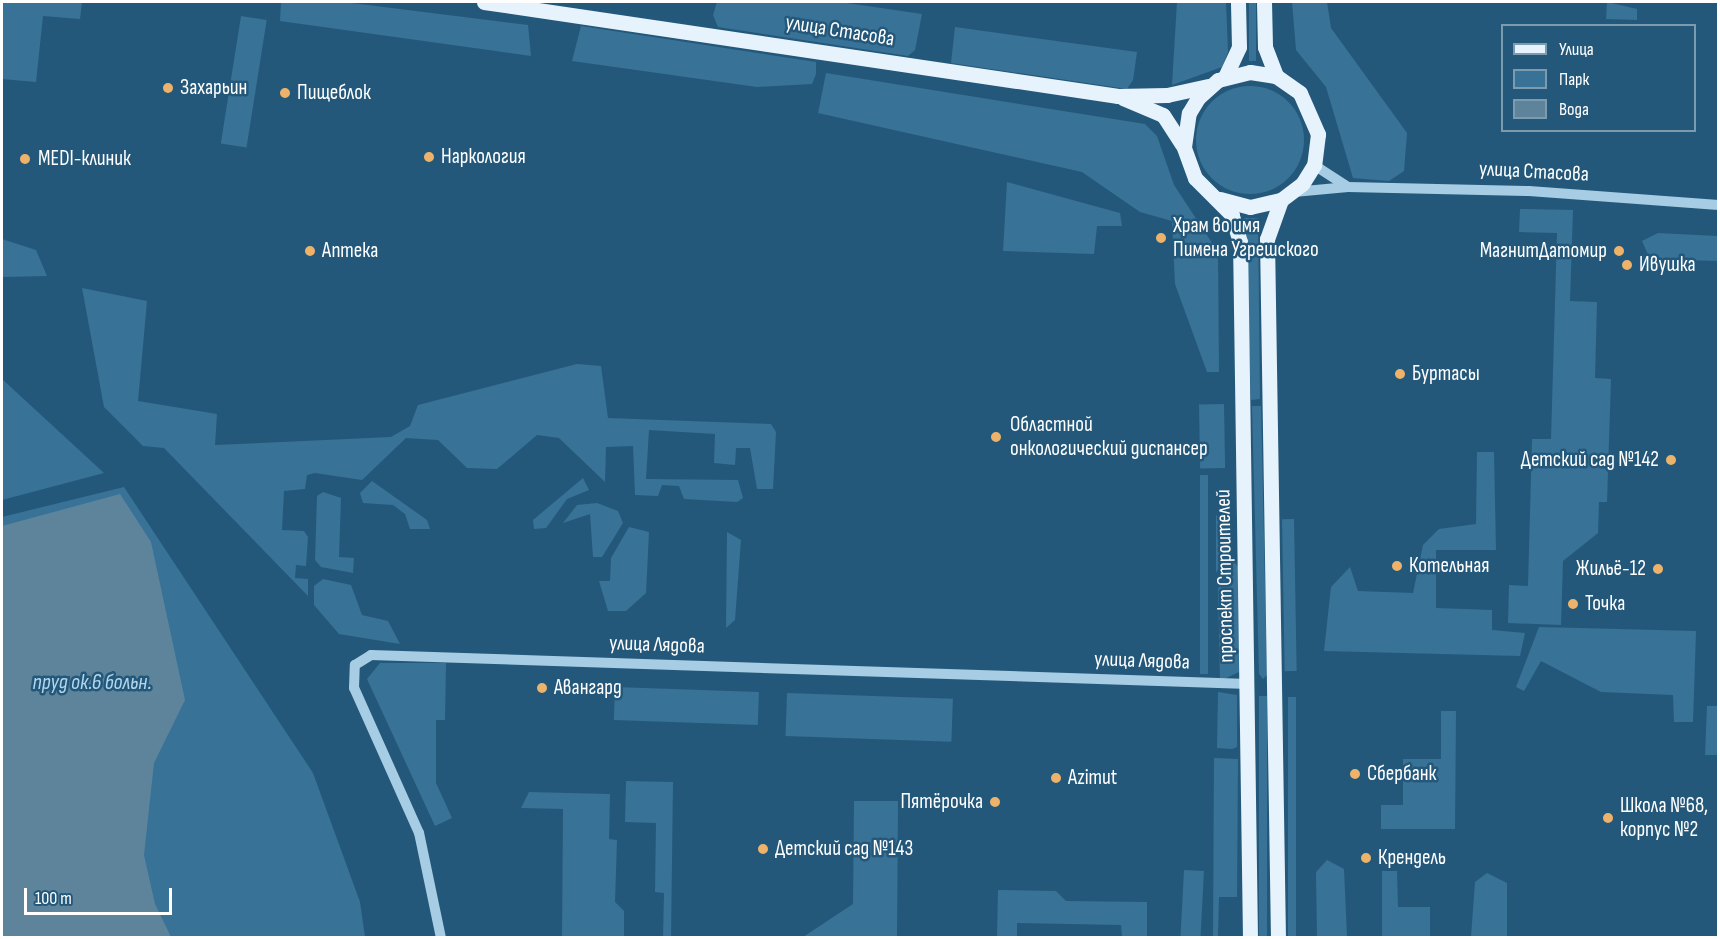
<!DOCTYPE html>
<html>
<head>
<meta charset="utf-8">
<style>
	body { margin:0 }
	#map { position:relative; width:1720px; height:939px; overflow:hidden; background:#24587a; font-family:"Sofia Sans Condensed",sans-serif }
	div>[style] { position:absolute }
	.green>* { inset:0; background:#387297; transform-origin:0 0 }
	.round { border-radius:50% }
	.water>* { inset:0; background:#5e849c }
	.minor>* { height:10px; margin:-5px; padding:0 5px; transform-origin:5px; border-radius:5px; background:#a7cde4 }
	.major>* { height:15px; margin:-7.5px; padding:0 7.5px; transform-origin:7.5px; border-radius:7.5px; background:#e7f3fc }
	.dots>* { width:16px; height:16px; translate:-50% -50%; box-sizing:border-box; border:3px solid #24587a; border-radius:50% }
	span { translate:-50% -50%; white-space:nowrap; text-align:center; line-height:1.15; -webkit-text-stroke:5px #24587a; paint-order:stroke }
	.street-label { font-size:21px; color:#fff }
	.poi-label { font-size:21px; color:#fff }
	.left { translate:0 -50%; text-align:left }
	.right { translate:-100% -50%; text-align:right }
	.water-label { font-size:22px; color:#b2d6ec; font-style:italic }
	.frame { position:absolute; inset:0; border:3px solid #fff; pointer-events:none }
	.legend { position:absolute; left:1501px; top:24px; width:195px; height:108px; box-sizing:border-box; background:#24587a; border:2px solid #7c9baf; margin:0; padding:8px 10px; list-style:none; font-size:18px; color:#fff }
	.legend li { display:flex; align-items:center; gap:12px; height:30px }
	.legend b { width:30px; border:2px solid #7c9baf }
	.scale { position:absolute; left:24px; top:888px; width:148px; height:27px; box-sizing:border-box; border:3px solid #fff; border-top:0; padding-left:8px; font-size:18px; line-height:21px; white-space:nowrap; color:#fff; -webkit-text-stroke:4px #24587a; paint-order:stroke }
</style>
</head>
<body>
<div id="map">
	<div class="green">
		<div style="clip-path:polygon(2px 2px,82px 2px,80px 19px,43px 16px,36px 82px,2px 79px)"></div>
		<div style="clip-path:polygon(281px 2px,344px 2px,528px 25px,531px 56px,280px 21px)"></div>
		<div style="clip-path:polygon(717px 2px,840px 2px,922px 14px,915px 50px,908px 56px,718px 27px,713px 15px)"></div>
		<div style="clip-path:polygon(1177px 2px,1226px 2px,1228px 52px,1222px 67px,1172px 85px)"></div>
		<div style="left:1249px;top:2px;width:7px;height:59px"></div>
		<div style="clip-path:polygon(1292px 2px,1327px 2px,1331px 28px,1407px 133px,1404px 171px,1389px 181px,1353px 178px,1326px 87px,1296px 50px)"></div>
		<div style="clip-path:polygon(1607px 2px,1637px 9px,1637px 20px,1606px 19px)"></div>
		<div style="left:241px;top:16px;width:26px;height:129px;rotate:9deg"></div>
		<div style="clip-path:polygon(581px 26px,816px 62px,816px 74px,812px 84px,757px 87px,572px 61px)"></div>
		<div style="clip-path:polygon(955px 27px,1137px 52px,1133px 80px,1127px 89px,951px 63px)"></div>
		<div style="clip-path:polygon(826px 73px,1145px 124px,1157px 136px,1174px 185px,1218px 252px,1219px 372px,1207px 372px,1175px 284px,1172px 221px,1140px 212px,1082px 172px,818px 113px)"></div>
		<div class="round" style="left:1196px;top:86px;width:108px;height:108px"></div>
		<div style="clip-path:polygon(1007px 182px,1120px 213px,1122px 226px,1097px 226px,1094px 254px,1003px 251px)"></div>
		<div style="clip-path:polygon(1520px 209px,1573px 210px,1570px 301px,1597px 302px,1595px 378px,1611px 379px,1607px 502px,1599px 502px,1598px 533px,1563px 561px,1561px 625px,1508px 623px,1509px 585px,1528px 586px,1532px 439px,1551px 439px,1557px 233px,1519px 232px)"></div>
		<div style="clip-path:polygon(1244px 218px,1258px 218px,1260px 399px,1251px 400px)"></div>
		<div style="clip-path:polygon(1658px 233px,1718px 236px,1718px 261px,1650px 259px,1642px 241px)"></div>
		<div style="clip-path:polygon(2px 239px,36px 250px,47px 276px,2px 277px)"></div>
		<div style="clip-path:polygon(82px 288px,147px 301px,138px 401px,217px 414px,215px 445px,391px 437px,410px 426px,418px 405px,577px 364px,601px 366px,608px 418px,771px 424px,776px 432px,773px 489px,757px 489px,750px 448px,736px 448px,735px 465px,714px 463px,715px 434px,649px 430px,646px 479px,738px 480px,743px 498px,737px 502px,684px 499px,679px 486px,662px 485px,658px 496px,635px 495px,633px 446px,606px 447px,605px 482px,559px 438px,537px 435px,497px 469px,467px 468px,438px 440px,406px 438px,362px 480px,315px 473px,307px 475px,305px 489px,284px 491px,282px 530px,304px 531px,308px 537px,306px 566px,296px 565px,295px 578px,308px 579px,308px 596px,164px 448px,143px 446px,104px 407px)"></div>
		<div style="clip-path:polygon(2px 379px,104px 473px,2px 500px)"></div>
		<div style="left:1224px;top:404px;width:64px;height:25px;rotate:89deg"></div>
		<div style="clip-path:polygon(1252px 406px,1261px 406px,1267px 675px,1263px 679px,1259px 674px)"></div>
		<div style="clip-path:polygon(1477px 452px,1494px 452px,1496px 550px,1436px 550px,1436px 608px,1492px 610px,1492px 630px,1525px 633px,1520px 656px,1324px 651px,1331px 587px,1350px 567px,1358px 591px,1413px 593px,1423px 545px,1439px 529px,1476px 524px)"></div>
		<div style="left:1200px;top:475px;width:8px;height:199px"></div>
		<div style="clip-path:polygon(583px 478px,589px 490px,567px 499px,546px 528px,534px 529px,533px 520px)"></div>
		<div style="clip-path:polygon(372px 481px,427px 520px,430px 529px,410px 529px,405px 514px,393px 505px,363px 503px,360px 493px)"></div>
		<div style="clip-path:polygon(124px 487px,313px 773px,360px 902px,365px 937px,2px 937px,2px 517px)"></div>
		<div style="clip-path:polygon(323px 492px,341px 498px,339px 557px,354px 558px,353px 573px,321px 567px,315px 560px,317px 496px)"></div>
		<div style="clip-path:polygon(597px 503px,618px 511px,623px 523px,602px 557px,593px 557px,590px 514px,563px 523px,577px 505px)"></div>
		<div style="clip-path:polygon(1216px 515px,1227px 524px,1227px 553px,1216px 573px)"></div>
		<div style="left:1294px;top:519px;width:152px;height:12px;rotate:89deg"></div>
		<div style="clip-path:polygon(629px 527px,649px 532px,646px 593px,626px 611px,608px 611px,599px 581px,610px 581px,611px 558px)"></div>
		<div style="clip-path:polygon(727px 532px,741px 540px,735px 620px,726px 628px)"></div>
		<div style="clip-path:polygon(1233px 560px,1238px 567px,1239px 672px,1220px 681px,1218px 589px)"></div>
		<div style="clip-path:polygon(323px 579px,351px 585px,362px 615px,388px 621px,400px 644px,339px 634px,314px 605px,314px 586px)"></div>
		<div style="clip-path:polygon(1539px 627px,1696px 631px,1693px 722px,1674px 722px,1673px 695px,1601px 692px,1541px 661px,1524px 691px,1516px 687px)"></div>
		<div style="clip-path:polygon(380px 663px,446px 663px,445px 720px,436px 720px,436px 783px,452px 818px,435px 826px,367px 679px)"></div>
		<div style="left:615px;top:687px;width:144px;height:33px;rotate:2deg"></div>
		<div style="clip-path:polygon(1218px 692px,1237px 695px,1237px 747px,1232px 749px,1217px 748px)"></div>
		<div style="left:787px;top:693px;width:166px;height:43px;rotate:2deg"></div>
		<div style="left:1259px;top:696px;width:8px;height:242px"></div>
		<div style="left:1288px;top:697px;width:8px;height:240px"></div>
		<div style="clip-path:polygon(1707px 706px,1718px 706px,1718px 755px,1705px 755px)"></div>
		<div style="clip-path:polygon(1441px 711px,1456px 711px,1455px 829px,1381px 829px,1381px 805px,1403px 805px,1403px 759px,1441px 759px)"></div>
		<div style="clip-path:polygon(1214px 758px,1238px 759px,1237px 897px,1219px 897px,1218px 938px,1213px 937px)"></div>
		<div style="clip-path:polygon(626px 781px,673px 782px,671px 937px,663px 937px,664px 893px,655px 892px,656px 823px,625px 822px)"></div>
		<div style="clip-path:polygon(529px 792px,610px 794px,609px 839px,617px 840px,615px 902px,624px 911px,624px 937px,562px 937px,563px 809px,521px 808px)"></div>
		<div style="clip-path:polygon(854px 801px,898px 801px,897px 937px,803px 937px,853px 904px)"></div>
		<div style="clip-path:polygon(1327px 860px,1344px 869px,1347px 937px,1317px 937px,1316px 872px)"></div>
		<div style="left:1184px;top:870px;width:20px;height:67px;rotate:3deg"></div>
		<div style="clip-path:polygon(1382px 871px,1397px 871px,1398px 907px,1430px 907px,1430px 937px,1382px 937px)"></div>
		<div style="clip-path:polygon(1487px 873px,1507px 883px,1507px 937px,1471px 937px,1475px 882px)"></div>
		<div style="clip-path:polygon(998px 890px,1056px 891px,1066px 901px,1147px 902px,1147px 937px,1122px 937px,1121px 925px,1017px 923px,1017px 936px,997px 936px)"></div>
	</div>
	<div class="water">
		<div style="clip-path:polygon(120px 494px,151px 542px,185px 700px,154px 763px,144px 855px,155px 904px,171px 937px,2px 937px,2px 526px)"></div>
	</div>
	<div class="minor">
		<div style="left:1314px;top:165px;width:40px;rotate:32.9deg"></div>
		<div style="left:1294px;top:192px;width:54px;rotate:-5.3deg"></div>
		<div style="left:1348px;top:187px;width:181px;rotate:1.3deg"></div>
		<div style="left:1529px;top:191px;width:190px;rotate:4.2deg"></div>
		<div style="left:441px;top:938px;width:107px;rotate:-101.8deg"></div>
		<div style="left:419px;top:833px;width:159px;rotate:-114.1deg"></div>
		<div style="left:354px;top:688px;width:23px;rotate:-88deg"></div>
		<div style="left:355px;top:665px;width:19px;rotate:-32deg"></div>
		<div style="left:371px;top:655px;width:878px;rotate:1.89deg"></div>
	</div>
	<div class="major">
		<div style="left:484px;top:2px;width:641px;rotate:8.43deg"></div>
		<div style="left:1118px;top:96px;width:49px;rotate:-1.2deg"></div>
		<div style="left:1167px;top:95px;width:42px;rotate:-12.4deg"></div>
		<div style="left:1264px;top:2px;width:45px;rotate:88.7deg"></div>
		<div style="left:1265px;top:47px;width:31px;rotate:69deg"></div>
		<div style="left:1225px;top:77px;width:33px;rotate:-65deg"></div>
		<div style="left:1239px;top:47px;width:45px;rotate:-91.3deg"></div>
		<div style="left:1123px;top:98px;width:43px;rotate:23deg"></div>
		<div style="left:1163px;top:115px;width:35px;rotate:57deg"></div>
		<div style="left:1220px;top:199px;width:31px;rotate:15deg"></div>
		<div style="left:1250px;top:207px;width:32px;rotate:-13deg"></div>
		<div style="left:1250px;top:938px;width:696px;rotate:-90.82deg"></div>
		<div style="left:1240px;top:242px;width:28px;rotate:-107deg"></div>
		<div style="left:1232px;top:215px;width:52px;rotate:-135deg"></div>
		<div style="left:1195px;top:178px;width:33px;rotate:-110deg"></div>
		<div style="left:1184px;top:147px;width:34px;rotate:-82deg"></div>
		<div style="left:1189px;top:113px;width:17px;rotate:-59deg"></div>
		<div style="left:1198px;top:98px;width:27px;rotate:-42deg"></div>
		<div style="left:1218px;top:80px;width:33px;rotate:-14deg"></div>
		<div style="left:1250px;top:72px;width:26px;rotate:9deg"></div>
		<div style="left:1276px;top:76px;width:29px;rotate:35deg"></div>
		<div style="left:1300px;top:93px;width:45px;rotate:66.3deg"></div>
		<div style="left:1318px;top:134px;width:31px;rotate:97deg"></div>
		<div style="left:1314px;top:165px;width:22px;rotate:122deg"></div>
		<div style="left:1302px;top:184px;width:26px;rotate:143deg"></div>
		<div style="left:1281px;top:200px;width:41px;rotate:109.7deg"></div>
		<div style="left:1267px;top:239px;width:699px;rotate:89.1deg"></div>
	</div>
	<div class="dots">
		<div style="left:168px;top:88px;background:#eeb36b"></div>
		<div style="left:285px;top:93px;background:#eeb36b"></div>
		<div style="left:429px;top:157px;background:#eeb36b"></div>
		<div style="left:25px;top:159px;background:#eeb36b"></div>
		<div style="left:1161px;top:238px;background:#eeb36b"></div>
		<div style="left:310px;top:251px;background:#eeb36b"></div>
		<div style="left:1619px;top:251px;background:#eeb36b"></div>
		<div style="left:1627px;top:265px;background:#eeb36b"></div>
		<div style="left:1400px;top:374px;background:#eeb36b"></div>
		<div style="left:996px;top:437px;background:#eeb36b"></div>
		<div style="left:1671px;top:460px;background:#eeb36b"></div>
		<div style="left:1397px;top:566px;background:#eeb36b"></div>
		<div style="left:1658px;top:569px;background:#eeb36b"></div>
		<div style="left:1573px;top:604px;background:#eeb36b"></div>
		<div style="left:542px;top:688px;background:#eeb36b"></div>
		<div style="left:1355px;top:774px;background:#eeb36b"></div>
		<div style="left:1056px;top:778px;background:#eeb36b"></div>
		<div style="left:995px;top:802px;background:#eeb36b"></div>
		<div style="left:1608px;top:818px;background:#eeb36b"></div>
		<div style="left:763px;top:849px;background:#eeb36b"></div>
		<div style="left:1366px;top:858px;background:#eeb36b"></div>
	</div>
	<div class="street-label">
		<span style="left:840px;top:31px;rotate:9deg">улица Стасова</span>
		<span style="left:1534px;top:172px;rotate:3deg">улица Стасова</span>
		<span style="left:1225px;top:576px;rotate:-91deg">проспект Строителей</span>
		<span style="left:657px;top:645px;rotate:2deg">улица Лядова</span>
		<span style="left:1142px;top:661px;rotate:2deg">улица Лядова</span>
	</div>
	<div class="poi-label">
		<span class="left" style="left:180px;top:88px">Захарьин</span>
		<span class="left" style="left:297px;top:93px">Пищеблок</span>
		<span class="left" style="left:441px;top:157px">Наркология</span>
		<span class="left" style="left:38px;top:159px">MEDI-клиник</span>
		<span class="left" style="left:1173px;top:238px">Храм во имя<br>Пимена Угрешского</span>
		<span class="left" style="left:322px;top:251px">Аптека</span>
		<span class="right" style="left:1607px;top:251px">МагнитДатомир</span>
		<span class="left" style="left:1639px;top:265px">Ивушка</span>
		<span class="left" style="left:1412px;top:374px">Буртасы</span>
		<span class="left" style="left:1010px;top:437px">Областной<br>онкологический диспансер</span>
		<span class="right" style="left:1659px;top:460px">Детский сад №142</span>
		<span class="left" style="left:1409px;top:566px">Котельная</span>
		<span class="right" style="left:1646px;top:569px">Жильё-12</span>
		<span class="left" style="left:1585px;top:604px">Точка</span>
		<span class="left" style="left:554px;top:688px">Авангард</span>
		<span class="left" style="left:1367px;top:774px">Сбербанк</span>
		<span class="left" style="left:1068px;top:778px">Azimut</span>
		<span class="right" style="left:983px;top:802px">Пятёрочка</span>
		<span class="left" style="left:1620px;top:818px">Школа №68,<br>корпус №2</span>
		<span class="left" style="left:775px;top:849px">Детский сад №143</span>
		<span class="left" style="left:1378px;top:858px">Крендель</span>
	</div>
	<div class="water-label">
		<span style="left:92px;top:683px">пруд ок.6 больн.</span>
	</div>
	<div class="frame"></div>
	<ul class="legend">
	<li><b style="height:8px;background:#e7f3fc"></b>Улица</li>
	<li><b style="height:16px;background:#387297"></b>Парк</li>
	<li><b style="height:16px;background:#5e849c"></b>Вода</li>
	</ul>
	<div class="scale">100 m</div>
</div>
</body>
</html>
